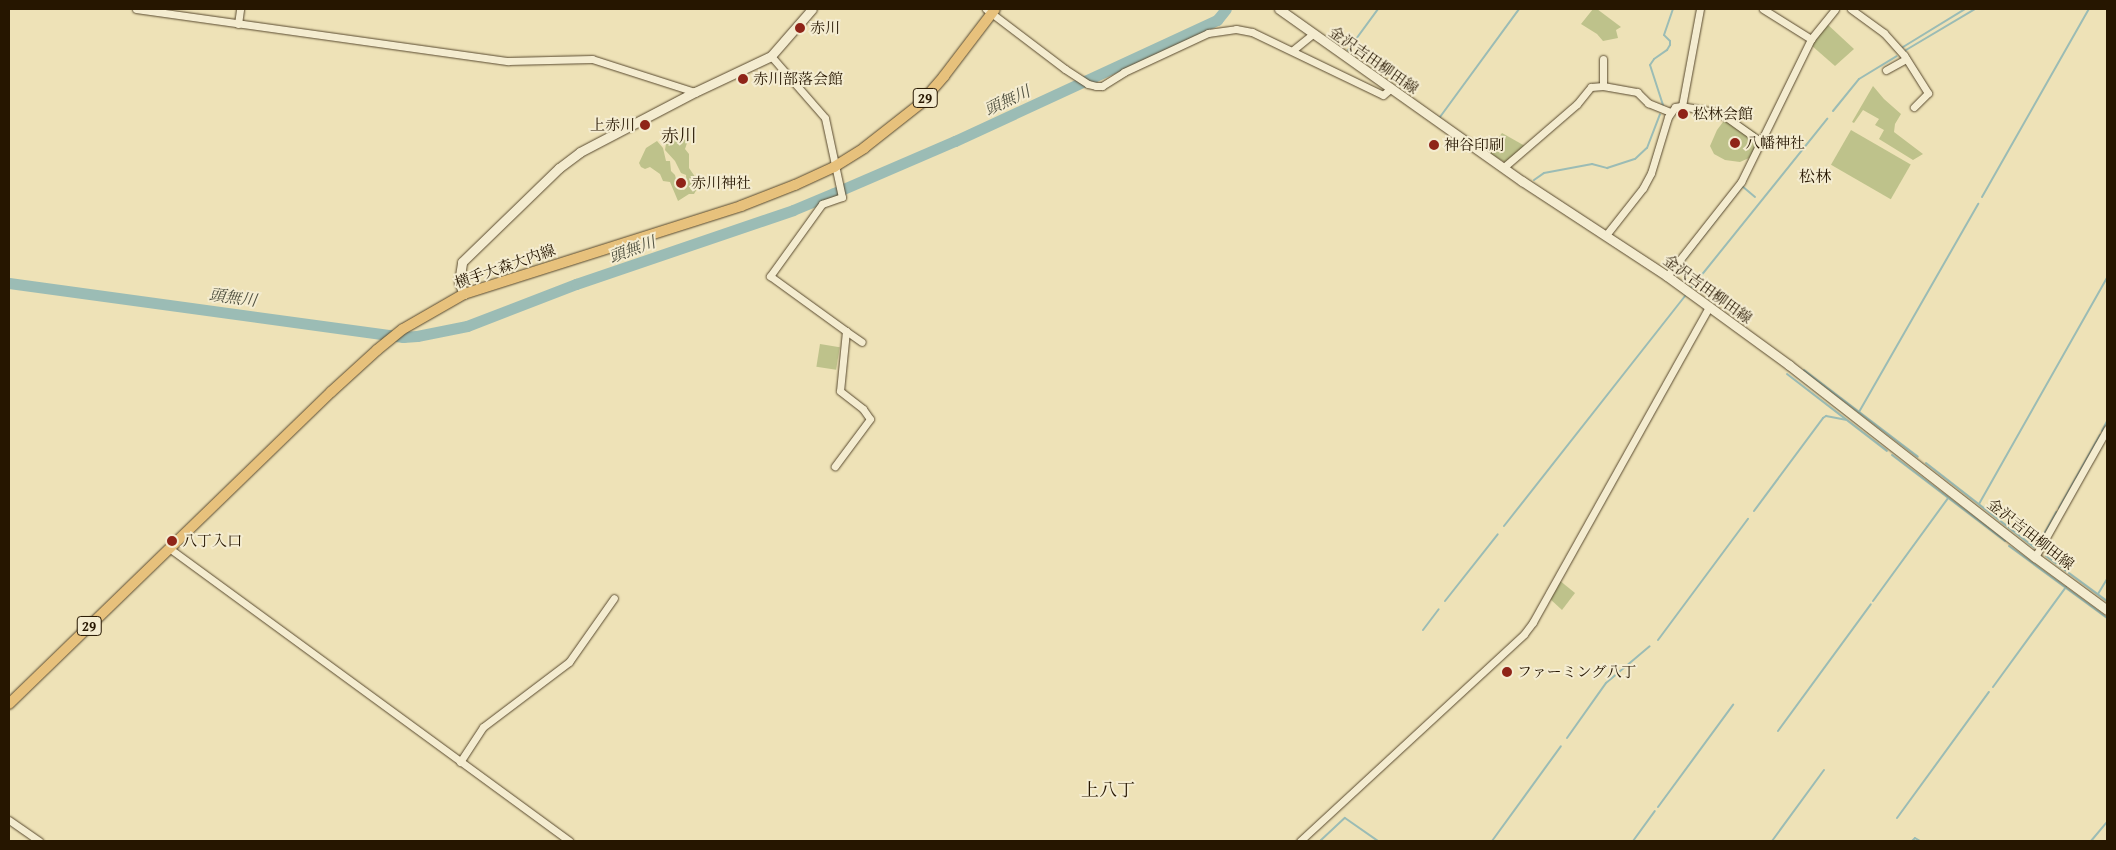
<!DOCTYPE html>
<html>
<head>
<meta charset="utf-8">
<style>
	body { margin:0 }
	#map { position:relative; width:2116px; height:850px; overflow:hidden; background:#eee2b7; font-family:"Gentium Book Plus","Noto Serif JP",serif }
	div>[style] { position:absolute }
	.green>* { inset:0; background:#bec28b; transform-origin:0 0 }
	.stream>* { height:2px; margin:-1px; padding:0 1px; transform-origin:1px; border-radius:1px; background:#9bbcb5 }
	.river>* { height:11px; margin:-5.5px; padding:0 5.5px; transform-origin:5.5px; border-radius:5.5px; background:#9bbcb5 }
	.roads { filter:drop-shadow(0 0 1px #58492e) drop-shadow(0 0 1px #58492e) }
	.street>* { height:7px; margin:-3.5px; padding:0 3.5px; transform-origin:3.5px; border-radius:3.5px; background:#f4ecd0 }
	.secondary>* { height:9px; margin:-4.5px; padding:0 4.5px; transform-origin:4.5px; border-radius:4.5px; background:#f4ecd0 }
	.primary>* { height:10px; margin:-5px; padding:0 5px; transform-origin:5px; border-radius:5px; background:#e7c17c }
	.dots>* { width:14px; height:14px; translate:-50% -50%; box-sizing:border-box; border:2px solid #f4ecd0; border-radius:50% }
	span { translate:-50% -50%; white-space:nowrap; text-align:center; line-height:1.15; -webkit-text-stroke:4px #f4ecd0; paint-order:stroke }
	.shield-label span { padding:1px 4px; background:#f4ecd0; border:1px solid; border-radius:4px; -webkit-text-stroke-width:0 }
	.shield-label { font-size:14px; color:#261600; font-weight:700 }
	.poi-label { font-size:15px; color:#261600 }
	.left { translate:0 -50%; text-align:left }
	.right { translate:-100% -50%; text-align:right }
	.street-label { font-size:15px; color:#261600 }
	.water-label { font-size:16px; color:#4f503f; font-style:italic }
	.neighbourhood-label { font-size:16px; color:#261600 }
	.quarter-label { font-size:18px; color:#261600 }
	.frame { position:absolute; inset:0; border:10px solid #261600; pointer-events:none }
</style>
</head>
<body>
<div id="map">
	<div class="green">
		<div style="clip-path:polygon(1593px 9px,1597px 9px,1621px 27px,1616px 30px,1618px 38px,1603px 41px,1597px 34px,1581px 24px)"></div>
		<div style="clip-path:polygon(1826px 23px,1854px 49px,1835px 66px,1811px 45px)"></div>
		<div style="clip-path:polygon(1873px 86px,1884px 99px,1901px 114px,1895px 124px,1894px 132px,1923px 154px,1913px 160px,1879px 139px,1884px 130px,1875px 125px,1879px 119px,1863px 110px,1854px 123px,1852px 122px)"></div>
		<div style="clip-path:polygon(1735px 119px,1756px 133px,1757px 147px,1749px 158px,1740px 162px,1725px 160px,1714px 154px,1710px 146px,1717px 130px,1723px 122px)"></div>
		<div style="left:1851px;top:130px;width:69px;height:40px;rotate:30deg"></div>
		<div style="clip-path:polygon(1502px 133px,1525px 146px,1506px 163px,1488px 152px)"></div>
		<div style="clip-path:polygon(667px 137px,677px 137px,686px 140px,687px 143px,685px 149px,689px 154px,689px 168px,700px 184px,694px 194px,689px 194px,678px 201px,670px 182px,663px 181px,660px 174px,650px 167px,645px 169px,641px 167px,639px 163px,646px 148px,657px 141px,663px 148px,666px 161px,670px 161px,671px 171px,675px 175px,678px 187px,684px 190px,687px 187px,686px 175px,681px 173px,675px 161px,665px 150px)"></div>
		<div style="left:820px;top:344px;width:20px;height:23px;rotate:9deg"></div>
		<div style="clip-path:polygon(1559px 580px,1575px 593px,1562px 610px,1549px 598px)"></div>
	</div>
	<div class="stream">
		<div style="left:1903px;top:47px;width:73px;rotate:-31.5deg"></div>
		<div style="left:1348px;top:50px;width:51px;rotate:-53.8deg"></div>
		<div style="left:1906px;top:50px;width:80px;rotate:-30.7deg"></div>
		<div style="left:1663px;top:105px;width:42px;rotate:-108deg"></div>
		<div style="left:1650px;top:65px;width:7px;rotate:-56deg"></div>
		<div style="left:1654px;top:59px;width:16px;rotate:-35deg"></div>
		<div style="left:1667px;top:50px;width:6px;rotate:-59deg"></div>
		<div style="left:1670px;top:45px;width:4px;rotate:-90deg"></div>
		<div style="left:1670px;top:41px;width:8px;rotate:-135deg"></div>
		<div style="left:1664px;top:35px;width:28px;rotate:-71deg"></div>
		<div style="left:1833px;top:111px;width:41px;rotate:-50.9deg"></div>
		<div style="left:1859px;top:79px;width:44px;rotate:-31.2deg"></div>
		<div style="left:1440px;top:117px;width:134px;rotate:-53.8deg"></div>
		<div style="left:1534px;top:180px;width:12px;rotate:-35deg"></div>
		<div style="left:1544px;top:173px;width:49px;rotate:-10.6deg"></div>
		<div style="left:1592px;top:164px;width:16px;rotate:15deg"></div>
		<div style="left:1607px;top:168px;width:29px;rotate:-18deg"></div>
		<div style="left:1635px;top:159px;width:16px;rotate:-43deg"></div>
		<div style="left:1647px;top:148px;width:36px;rotate:-69deg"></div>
		<div style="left:1982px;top:197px;width:216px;rotate:-60.4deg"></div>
		<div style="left:1674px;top:273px;width:110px;rotate:-52deg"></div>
		<div style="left:1742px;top:186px;width:17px;rotate:40deg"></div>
		<div style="left:1692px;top:287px;width:216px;rotate:-51.2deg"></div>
		<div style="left:1804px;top:370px;width:143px;rotate:37.3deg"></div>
		<div style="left:1787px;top:374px;width:126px;rotate:37.6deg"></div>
		<div style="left:1859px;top:412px;width:240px;rotate:-60.2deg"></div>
		<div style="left:2102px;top:431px;width:11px;rotate:-63deg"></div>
		<div style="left:1892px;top:455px;width:142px;rotate:37.3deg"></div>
		<div style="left:1926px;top:463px;width:137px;rotate:37.9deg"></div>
		<div style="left:1979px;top:504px;width:260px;rotate:-60.5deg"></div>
		<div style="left:2059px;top:508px;width:84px;rotate:-60.7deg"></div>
		<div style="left:1754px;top:511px;width:116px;rotate:-53.4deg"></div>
		<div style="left:1823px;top:418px;width:4px;rotate:-34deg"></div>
		<div style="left:1826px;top:416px;width:20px;rotate:11deg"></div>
		<div style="left:1504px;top:526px;width:293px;rotate:-51.8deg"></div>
		<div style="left:2038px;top:545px;width:38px;rotate:-61deg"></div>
		<div style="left:2009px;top:546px;width:122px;rotate:36.3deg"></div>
		<div style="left:2046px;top:556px;width:76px;rotate:36.4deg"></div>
		<div style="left:2098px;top:594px;width:17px;rotate:-59deg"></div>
		<div style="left:1445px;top:601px;width:85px;rotate:-51.7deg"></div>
		<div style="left:1873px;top:601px;width:127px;rotate:-53.9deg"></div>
		<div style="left:1423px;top:630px;width:26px;rotate:-53deg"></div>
		<div style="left:1658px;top:640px;width:151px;rotate:-53.4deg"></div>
		<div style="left:1993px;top:687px;width:124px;rotate:-53.9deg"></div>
		<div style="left:1778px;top:731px;width:157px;rotate:-53.8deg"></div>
		<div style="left:1567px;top:738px;width:67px;rotate:-54.7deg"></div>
		<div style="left:1606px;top:683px;width:57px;rotate:-40.1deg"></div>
		<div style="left:1658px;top:807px;width:127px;rotate:-53.7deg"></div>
		<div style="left:1897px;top:818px;width:156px;rotate:-53.9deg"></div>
		<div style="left:1320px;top:841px;width:34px;rotate:-43deg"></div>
		<div style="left:1345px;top:818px;width:40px;rotate:34.9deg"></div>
		<div style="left:1492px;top:841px;width:117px;rotate:-54deg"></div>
		<div style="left:1633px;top:841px;width:37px;rotate:-54deg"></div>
		<div style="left:1772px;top:841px;width:88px;rotate:-53.8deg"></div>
		<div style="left:1912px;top:841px;width:4px;rotate:-45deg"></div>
		<div style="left:1915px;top:838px;width:6px;rotate:31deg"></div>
		<div style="left:2091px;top:841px;width:25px;rotate:-50deg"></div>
	</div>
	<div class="river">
		<div style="left:9px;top:283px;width:398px;rotate:7.8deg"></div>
		<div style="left:403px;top:337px;width:14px;rotate:-4deg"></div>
		<div style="left:417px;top:336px;width:51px;rotate:-11.3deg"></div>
		<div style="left:467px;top:326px;width:117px;rotate:-21.1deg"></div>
		<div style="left:576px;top:284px;width:229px;rotate:-18.8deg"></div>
		<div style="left:793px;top:210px;width:44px;rotate:-22.5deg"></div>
		<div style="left:834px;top:193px;width:132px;rotate:-23.3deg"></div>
		<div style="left:955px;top:141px;width:289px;rotate:-24.8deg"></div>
		<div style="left:1217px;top:20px;width:14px;rotate:-51deg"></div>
	</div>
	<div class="roads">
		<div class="street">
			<div style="left:136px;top:9px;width:376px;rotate:8deg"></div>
			<div style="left:508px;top:61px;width:84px;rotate:-1.4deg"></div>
			<div style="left:592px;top:59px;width:108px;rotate:17.8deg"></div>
			<div style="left:986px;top:9px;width:99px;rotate:37.2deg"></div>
			<div style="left:1065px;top:69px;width:27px;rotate:33deg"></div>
			<div style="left:1088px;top:84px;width:8px;rotate:14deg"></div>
			<div style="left:1096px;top:86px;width:6px"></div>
			<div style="left:1102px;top:86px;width:26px;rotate:-32deg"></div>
			<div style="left:1124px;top:72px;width:93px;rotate:-24.9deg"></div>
			<div style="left:1208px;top:33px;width:28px;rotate:-8deg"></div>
			<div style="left:1236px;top:29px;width:16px;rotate:11deg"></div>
			<div style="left:1252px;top:32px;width:145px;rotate:25.7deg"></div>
			<div style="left:1383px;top:95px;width:11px;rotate:-41deg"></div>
			<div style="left:1763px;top:9px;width:57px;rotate:32deg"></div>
			<div style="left:1851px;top:9px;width:41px;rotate:36deg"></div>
			<div style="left:1884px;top:33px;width:30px;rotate:48deg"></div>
			<div style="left:1904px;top:55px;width:45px;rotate:57.7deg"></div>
			<div style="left:1928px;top:93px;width:20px;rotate:135deg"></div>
			<div style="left:238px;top:24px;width:15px;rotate:-82deg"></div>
			<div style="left:1293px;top:50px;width:26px;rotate:-39deg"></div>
			<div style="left:771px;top:56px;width:82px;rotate:48.9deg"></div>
			<div style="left:825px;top:118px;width:81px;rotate:77.9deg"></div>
			<div style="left:842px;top:197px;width:21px;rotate:161deg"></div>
			<div style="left:822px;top:204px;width:89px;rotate:125.8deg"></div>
			<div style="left:770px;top:276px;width:94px;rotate:35.9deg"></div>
			<div style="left:846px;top:331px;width:60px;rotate:95.7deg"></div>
			<div style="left:840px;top:391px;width:29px;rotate:38deg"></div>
			<div style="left:863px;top:409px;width:12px;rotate:55deg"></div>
			<div style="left:870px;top:419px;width:59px;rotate:126.7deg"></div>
			<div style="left:1886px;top:70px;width:23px;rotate:-29deg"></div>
			<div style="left:1603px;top:86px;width:27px;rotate:-90deg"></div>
			<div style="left:1682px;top:106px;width:99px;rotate:-79.5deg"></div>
			<div style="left:1504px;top:167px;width:96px;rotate:-40.8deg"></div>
			<div style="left:1577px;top:104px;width:22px;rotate:-51deg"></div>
			<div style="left:1591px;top:87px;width:12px;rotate:-5deg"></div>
			<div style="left:1603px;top:86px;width:35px;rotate:10deg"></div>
			<div style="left:1637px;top:92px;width:16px;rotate:45deg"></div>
			<div style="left:1648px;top:103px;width:24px;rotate:22deg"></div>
			<div style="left:1606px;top:235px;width:60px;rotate:-51.8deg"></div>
			<div style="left:1643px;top:188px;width:17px;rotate:-62deg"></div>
			<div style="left:1651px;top:173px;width:59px;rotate:-73.1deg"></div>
			<div style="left:1668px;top:117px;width:12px;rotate:-55deg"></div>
			<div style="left:1675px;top:107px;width:6px;rotate:-9deg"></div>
			<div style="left:1681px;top:106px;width:36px;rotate:10deg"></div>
			<div style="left:1716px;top:112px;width:11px;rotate:27deg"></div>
			<div style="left:1726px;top:117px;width:43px;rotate:35.5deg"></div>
			<div style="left:1667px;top:276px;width:120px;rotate:-51.8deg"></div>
			<div style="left:1741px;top:182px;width:159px;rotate:-63.9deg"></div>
			<div style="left:1811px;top:39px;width:38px;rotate:-51deg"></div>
			<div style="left:846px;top:331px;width:19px;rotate:35deg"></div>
			<div style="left:169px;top:548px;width:496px;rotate:36.2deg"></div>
			<div style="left:2035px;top:557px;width:147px;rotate:-60.6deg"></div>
			<div style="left:460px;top:762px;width:42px;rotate:-56.7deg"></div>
			<div style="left:483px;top:727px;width:108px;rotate:-37.1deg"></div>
			<div style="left:569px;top:662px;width:78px;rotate:-54.9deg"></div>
			<div style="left:9px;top:820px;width:37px;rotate:35deg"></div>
			<div style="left:1300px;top:841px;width:305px;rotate:-42.7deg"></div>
			<div style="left:1524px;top:634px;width:15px;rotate:-53deg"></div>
			<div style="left:1533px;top:622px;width:361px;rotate:-60.8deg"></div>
		</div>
		<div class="secondary">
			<div style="left:1279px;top:9px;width:298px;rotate:35.3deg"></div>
			<div style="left:1522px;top:181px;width:173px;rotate:33.2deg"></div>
			<div style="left:1667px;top:276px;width:151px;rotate:36.1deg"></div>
			<div style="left:1789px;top:365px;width:312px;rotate:38deg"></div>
			<div style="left:2035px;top:557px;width:89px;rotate:36.4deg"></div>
			<div style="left:464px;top:294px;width:13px;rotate:-113deg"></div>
			<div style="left:459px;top:282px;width:20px;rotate:-81deg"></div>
			<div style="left:462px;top:262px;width:135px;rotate:-44.1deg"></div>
			<div style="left:559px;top:168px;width:26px;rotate:-37deg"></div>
			<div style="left:580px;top:152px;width:130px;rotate:-27.6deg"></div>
			<div style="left:695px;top:92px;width:84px;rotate:-25.3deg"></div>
			<div style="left:771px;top:56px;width:62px;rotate:-48.9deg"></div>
		</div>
		<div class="primary">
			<div style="left:9px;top:704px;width:448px;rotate:-44.1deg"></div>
			<div style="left:331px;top:392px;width:62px;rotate:-42.4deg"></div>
			<div style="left:377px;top:350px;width:33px;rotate:-39deg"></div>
			<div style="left:403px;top:329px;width:70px;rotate:-29.8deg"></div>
			<div style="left:464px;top:294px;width:291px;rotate:-17.6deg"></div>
			<div style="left:741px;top:206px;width:58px;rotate:-21.3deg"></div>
			<div style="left:795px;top:185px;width:43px;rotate:-24.8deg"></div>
			<div style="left:834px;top:167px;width:36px;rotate:-32deg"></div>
			<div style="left:864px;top:148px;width:71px;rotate:-38.2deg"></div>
			<div style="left:920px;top:104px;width:37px;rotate:-49deg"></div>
			<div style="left:944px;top:76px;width:84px;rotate:-52.7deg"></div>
		</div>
	</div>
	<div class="dots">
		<div style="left:800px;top:28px;background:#8f2418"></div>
		<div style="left:743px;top:79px;background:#8f2418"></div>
		<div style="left:1683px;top:114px;background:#8f2418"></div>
		<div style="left:645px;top:125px;background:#8f2418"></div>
		<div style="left:1735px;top:143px;background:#8f2418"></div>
		<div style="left:1434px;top:145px;background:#8f2418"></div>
		<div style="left:681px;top:183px;background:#8f2418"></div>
		<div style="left:172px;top:541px;background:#8f2418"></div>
		<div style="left:1507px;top:672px;background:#8f2418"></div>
	</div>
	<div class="shield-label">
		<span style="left:925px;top:98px">29</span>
		<span style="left:89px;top:626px">29</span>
	</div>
	<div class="poi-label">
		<span class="left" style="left:810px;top:28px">赤川</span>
		<span class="left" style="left:753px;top:79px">赤川部落会館</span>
		<span class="left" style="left:1693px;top:114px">松林会館</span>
		<span class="right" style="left:635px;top:125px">上赤川</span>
		<span class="left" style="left:1745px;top:143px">八幡神社</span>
		<span class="left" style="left:1444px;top:145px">神谷印刷</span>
		<span class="left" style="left:691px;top:183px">赤川神社</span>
		<span class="left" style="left:182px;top:541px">八丁入口</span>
		<span class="left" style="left:1517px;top:672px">ファーミング八丁</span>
	</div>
	<div class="street-label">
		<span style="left:1374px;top:60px;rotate:35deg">金沢吉田柳田線</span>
		<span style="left:505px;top:266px;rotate:-19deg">横手大森大内線</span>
		<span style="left:1708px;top:289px;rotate:36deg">金沢吉田柳田線</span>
		<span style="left:2031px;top:534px;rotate:38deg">金沢吉田柳田線</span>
	</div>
	<div class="water-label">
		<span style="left:1007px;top:100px;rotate:-25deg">頭無川</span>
		<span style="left:632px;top:249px;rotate:-20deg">頭無川</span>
		<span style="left:233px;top:297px;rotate:8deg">頭無川</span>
	</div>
	<div class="neighbourhood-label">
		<span style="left:1815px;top:176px">松林</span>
	</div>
	<div class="quarter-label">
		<span style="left:679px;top:136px">赤川</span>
		<span style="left:1108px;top:790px">上八丁</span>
	</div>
	<div class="frame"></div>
</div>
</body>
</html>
